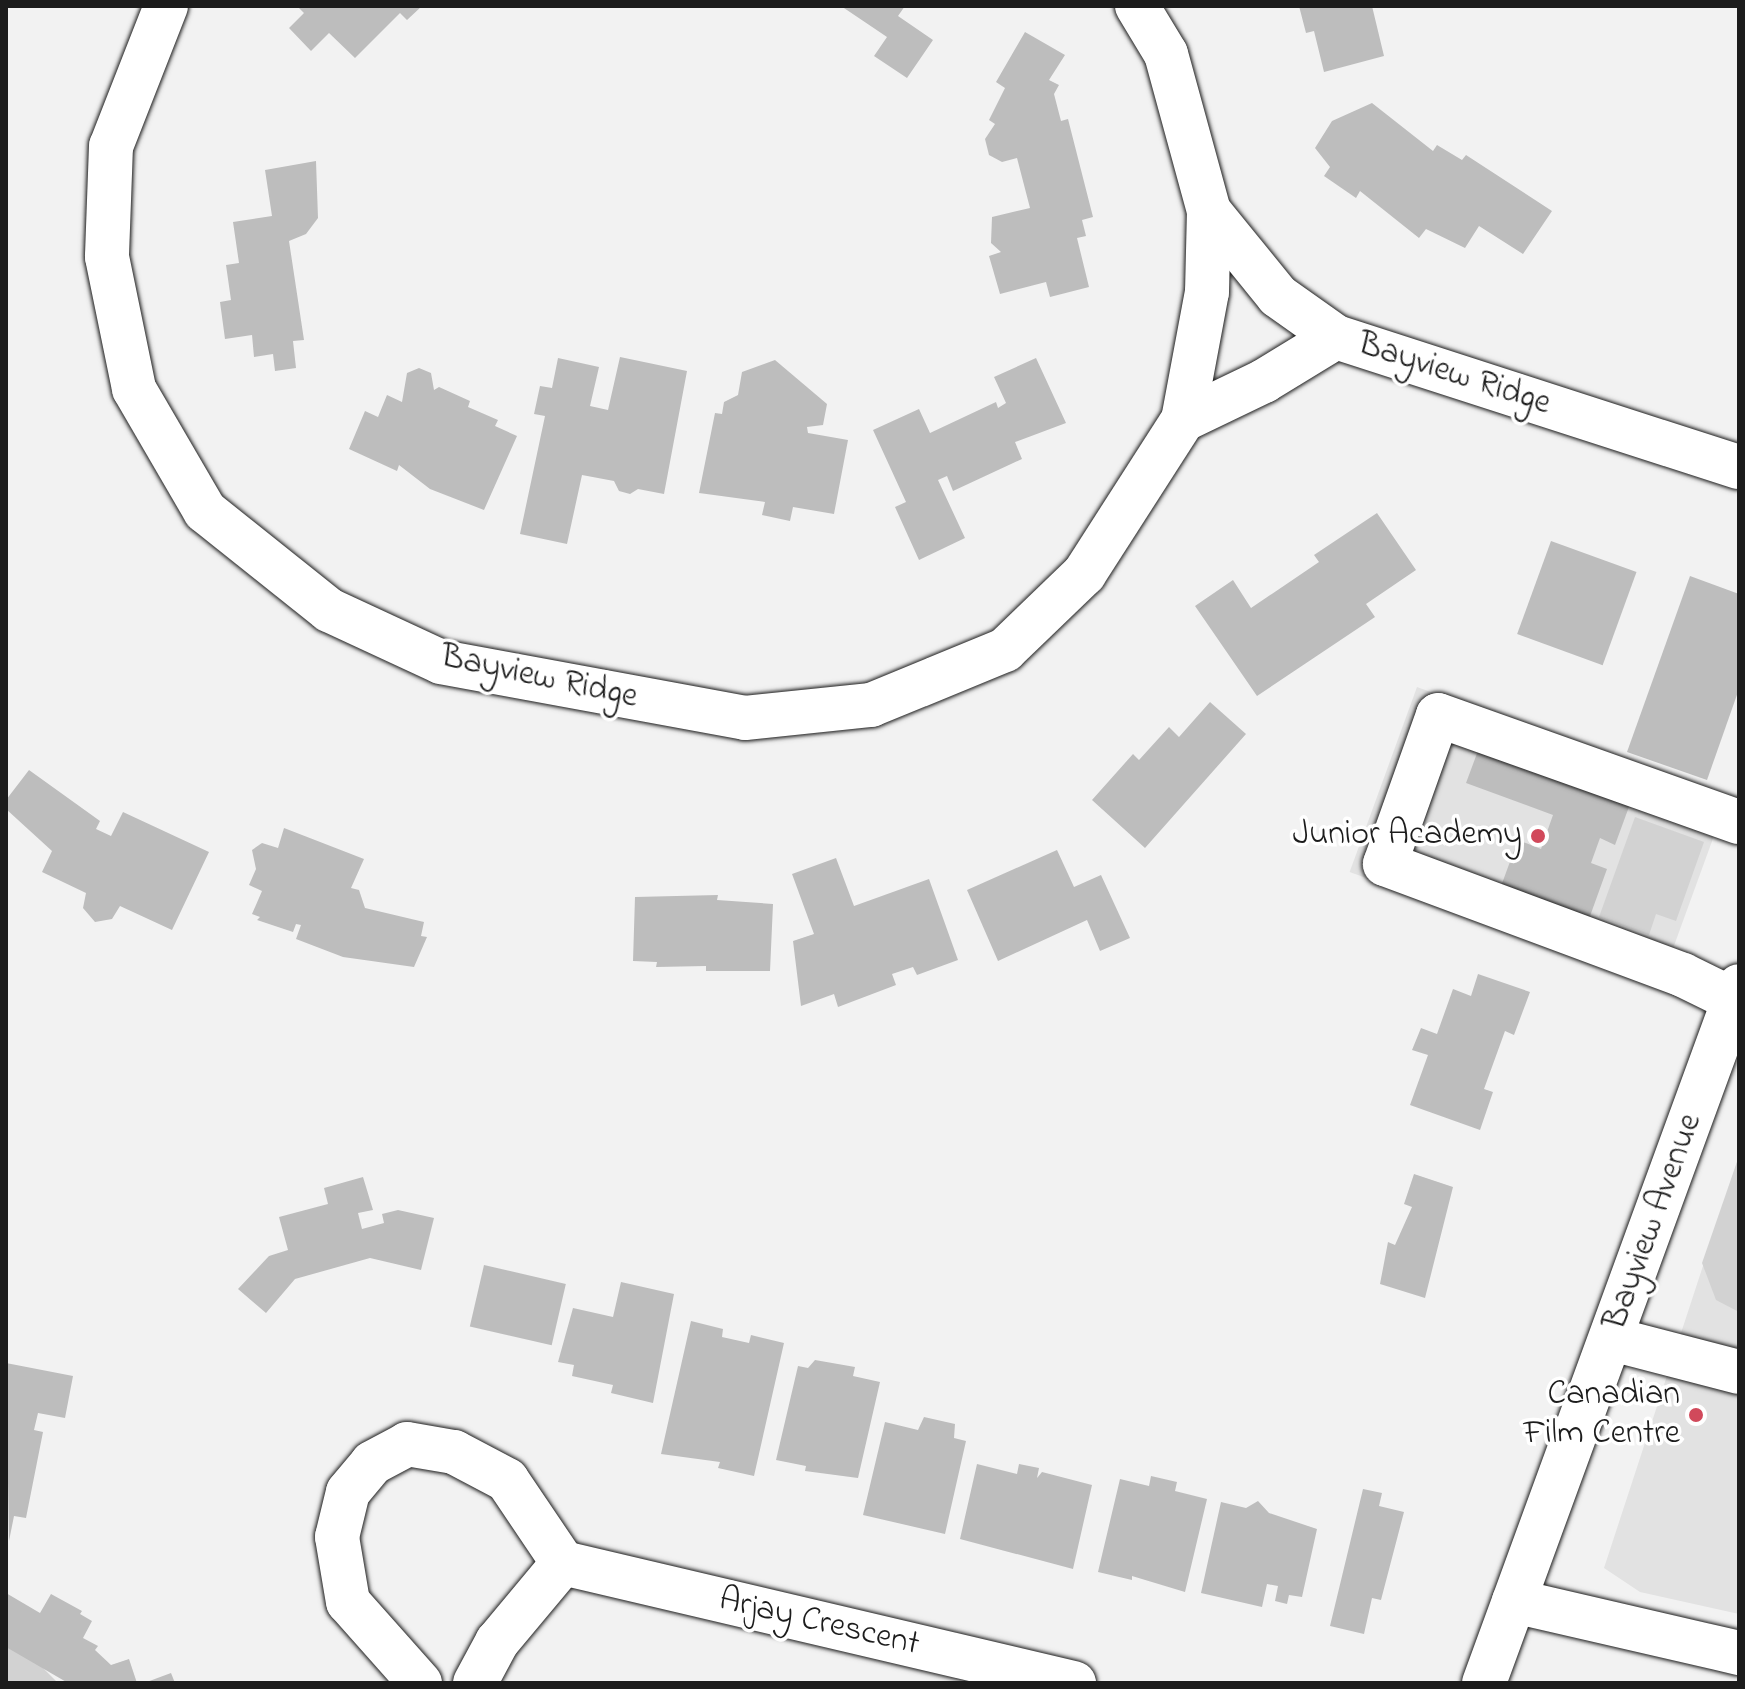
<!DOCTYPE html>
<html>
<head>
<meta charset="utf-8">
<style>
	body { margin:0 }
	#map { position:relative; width:1745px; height:1689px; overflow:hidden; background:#f2f2f2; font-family:"Indie Flower",sans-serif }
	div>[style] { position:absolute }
	.built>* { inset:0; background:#e2e2e2; transform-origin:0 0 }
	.green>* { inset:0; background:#d2d2d2 }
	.building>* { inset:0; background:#bdbdbd; transform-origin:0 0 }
	.roads { filter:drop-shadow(0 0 2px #1c1c1c) drop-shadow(0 0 2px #1c1c1c) }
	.minor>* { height:44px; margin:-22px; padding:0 22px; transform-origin:22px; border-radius:22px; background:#fff }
	.major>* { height:44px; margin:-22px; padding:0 22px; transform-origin:22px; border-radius:22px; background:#fff }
	.dots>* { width:22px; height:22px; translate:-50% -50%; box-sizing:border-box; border:4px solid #fff; border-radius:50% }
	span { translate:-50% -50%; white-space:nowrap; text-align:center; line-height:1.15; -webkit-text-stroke:7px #fff; paint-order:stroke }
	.street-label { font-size:34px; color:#1c1c1c }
	.poi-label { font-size:34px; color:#1c1c1c }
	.right { translate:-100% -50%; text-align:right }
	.frame { position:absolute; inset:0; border:8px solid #1c1c1c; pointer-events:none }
</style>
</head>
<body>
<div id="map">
	<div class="built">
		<div style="left:1417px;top:687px;width:330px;height:197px;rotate:20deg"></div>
		<div style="clip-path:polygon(1739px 1156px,1739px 1614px,1640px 1592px,1604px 1568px)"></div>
	</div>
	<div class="green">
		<div style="clip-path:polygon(1635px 817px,1704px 842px,1676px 921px,1656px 914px,1649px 935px,1599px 917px)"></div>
		<div style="clip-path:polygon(1739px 1156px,1739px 1312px,1716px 1300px,1702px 1263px)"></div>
		<div style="clip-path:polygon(6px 1631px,58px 1683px,6px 1683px)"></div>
	</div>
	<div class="building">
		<div style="clip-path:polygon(297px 6px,422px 6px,407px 20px,400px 13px,355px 58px,329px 33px,311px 51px,289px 28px,304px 13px)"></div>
		<div style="clip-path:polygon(841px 6px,905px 6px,898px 16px,933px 40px,907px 78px,874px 56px,887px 37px)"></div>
		<div style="clip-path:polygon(1299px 6px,1372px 6px,1384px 56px,1324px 72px,1314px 31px,1306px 33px)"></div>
		<div style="clip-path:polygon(1025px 32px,1065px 55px,1049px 80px,1059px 85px,1054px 94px,1061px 121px,1068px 119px,1093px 217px,1082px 220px,1086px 236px,1077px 238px,1089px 287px,1050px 297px,1046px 282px,1000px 294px,989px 256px,1001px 252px,991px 243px,992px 217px,1030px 208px,1017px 158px,1002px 162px,989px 155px,985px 139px,995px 124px,989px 120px,1005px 88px,996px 82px)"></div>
		<div style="clip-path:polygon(1372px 103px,1433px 151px,1437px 145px,1462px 160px,1466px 155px,1552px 211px,1523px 254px,1479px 226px,1465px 248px,1426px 229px,1419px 238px,1360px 191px,1356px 198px,1324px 176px,1330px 167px,1315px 148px,1332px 121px)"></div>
		<div style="clip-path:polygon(316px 161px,318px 218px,306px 234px,289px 241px,304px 340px,293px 341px,296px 368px,275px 371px,273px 354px,254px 357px,252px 335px,225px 339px,220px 302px,231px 300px,226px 265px,239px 263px,233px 222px,272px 216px,265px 170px)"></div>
		<div style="clip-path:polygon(620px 357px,687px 371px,664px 494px,638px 489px,630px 494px,619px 491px,614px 481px,582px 475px,567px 544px,520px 534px,545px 416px,534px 414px,540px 386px,552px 388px,558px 358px,599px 367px,590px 406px,608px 410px)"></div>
		<div style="clip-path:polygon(1036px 358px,1066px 423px,1015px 442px,1022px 459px,953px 491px,947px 476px,938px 480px,965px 538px,919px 560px,895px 507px,906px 502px,873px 430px,919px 409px,930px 433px,996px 402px,998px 408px,1006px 403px,994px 377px)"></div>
		<div style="clip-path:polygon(775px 360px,827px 404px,823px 425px,807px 427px,808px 433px,848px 440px,834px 514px,793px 507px,790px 521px,762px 515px,765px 502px,699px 493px,715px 413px,722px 414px,724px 402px,738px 395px,742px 372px)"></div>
		<div style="clip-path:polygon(419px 368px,431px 373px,434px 390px,439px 387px,470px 401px,468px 407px,498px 420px,495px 426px,517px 436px,484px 510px,430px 489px,399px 465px,397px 471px,349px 449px,365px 411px,378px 417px,387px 395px,402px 402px,407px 373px)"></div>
		<div style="clip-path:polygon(1377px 513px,1416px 570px,1366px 604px,1375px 617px,1257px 696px,1195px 606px,1233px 580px,1251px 608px,1319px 562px,1314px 555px)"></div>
		<div style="left:1551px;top:541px;width:91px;height:99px;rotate:20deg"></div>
		<div style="clip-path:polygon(1690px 576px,1739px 594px,1739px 689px,1707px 780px,1627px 752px)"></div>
		<div style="clip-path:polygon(1210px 702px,1246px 734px,1145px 848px,1092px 800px,1133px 754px,1139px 760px,1169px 727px,1179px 737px)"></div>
		<div style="clip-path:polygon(1479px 748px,1630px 804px,1615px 845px,1600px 838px,1591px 863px,1607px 869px,1585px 930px,1497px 897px,1518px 840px,1541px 849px,1553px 815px,1466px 783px)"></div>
		<div style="clip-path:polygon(29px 770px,100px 821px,96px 829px,111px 836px,123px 812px,209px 852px,172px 930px,120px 906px,112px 919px,95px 922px,83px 908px,86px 893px,42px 872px,52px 851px,6px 809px,6px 800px)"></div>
		<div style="clip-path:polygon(284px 828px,364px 859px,351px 888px,359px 890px,365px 908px,424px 922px,421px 936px,427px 937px,414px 967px,343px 957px,296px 939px,301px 925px,296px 924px,293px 932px,257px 920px,260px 917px,252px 914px,262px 891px,249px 885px,256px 869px,252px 850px,262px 843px,278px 848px)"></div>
		<div style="clip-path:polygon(1057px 850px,1074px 887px,1101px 875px,1130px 938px,1100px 951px,1087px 920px,998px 961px,967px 890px)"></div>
		<div style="clip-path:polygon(836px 858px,854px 906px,929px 879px,958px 960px,917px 975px,913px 967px,892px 974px,896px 985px,838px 1007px,834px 994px,801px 1006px,793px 941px,814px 934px,792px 874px)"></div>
		<div style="clip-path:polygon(718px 895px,717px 900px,773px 904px,770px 971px,706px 971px,706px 966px,656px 967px,657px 962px,633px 961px,635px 897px)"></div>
		<div style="clip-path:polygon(1478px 974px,1530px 992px,1514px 1035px,1505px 1031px,1484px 1089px,1493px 1092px,1480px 1130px,1410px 1105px,1428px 1055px,1412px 1050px,1421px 1028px,1437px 1034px,1453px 989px,1471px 996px)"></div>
		<div style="clip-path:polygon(1414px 1174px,1453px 1187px,1425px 1298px,1380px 1284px,1388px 1242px,1395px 1245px,1412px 1207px,1404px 1204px)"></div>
		<div style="clip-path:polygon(363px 1177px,373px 1210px,358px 1213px,362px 1229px,384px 1223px,382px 1214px,398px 1210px,434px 1218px,421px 1270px,370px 1258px,295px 1279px,266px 1313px,238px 1289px,269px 1256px,288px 1250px,279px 1217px,328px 1204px,324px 1188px)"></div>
		<div style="left:484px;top:1265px;width:84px;height:63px;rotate:13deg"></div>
		<div style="clip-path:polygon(621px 1282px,674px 1294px,653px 1403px,611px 1393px,613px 1385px,572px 1376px,574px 1365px,558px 1362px,573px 1308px,613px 1317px)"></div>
		<div style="clip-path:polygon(691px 1321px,723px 1329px,722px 1337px,749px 1343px,751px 1335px,784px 1343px,754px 1476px,718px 1468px,720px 1462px,661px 1454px)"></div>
		<div style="clip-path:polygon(815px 1360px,855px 1367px,853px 1376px,880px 1382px,858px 1478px,805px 1471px,806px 1466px,776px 1460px,798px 1366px,808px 1368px)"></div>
		<div style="clip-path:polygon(6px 1363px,73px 1376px,65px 1418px,38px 1413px,34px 1430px,43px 1432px,26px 1518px,14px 1516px,9px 1541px)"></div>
		<div style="clip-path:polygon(924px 1417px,955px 1424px,954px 1438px,966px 1441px,945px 1534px,863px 1515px,885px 1422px,918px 1430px)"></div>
		<div style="clip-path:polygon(977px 1464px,1017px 1474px,1019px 1464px,1039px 1468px,1037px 1478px,1042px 1472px,1092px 1485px,1073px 1569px,960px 1539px)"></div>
		<div style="clip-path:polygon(1151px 1476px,1177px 1482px,1175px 1491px,1207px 1499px,1185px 1592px,1132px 1576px,1132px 1580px,1098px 1572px,1120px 1479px,1149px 1486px)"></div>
		<div style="clip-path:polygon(1363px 1489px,1382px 1493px,1379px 1506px,1404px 1512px,1381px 1600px,1372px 1598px,1364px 1634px,1330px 1626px)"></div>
		<div style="clip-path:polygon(1258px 1501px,1269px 1513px,1317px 1529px,1302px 1597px,1289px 1595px,1287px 1604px,1275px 1601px,1278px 1586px,1267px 1584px,1262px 1607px,1201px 1593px,1221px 1502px,1246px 1508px)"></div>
		<div style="clip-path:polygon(6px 1593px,40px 1613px,51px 1594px,82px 1611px,80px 1614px,92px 1621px,83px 1638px,98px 1646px,95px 1650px,111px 1665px,129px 1659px,137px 1683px,68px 1683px,6px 1647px)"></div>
		<div style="clip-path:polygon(171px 1673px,175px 1683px,144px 1683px)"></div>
	</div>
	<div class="roads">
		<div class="minor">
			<div style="left:166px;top:6px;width:150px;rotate:111.4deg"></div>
			<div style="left:111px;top:146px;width:111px;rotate:92.1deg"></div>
			<div style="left:107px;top:257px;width:135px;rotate:78.4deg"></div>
			<div style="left:134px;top:389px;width:141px;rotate:59.8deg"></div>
			<div style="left:205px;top:511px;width:159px;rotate:38.6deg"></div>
			<div style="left:329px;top:610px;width:123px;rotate:24.9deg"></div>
			<div style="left:441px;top:662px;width:309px;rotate:10.4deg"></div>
			<div style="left:745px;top:718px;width:127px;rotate:-5.9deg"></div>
			<div style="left:871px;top:705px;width:145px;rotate:-22.3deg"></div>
			<div style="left:1005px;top:650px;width:110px;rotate:-43.9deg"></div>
			<div style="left:1084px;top:574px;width:183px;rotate:-57.3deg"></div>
			<div style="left:1183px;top:420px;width:90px;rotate:-25.7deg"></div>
			<div style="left:1264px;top:381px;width:84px;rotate:-31.4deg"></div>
			<div style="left:1336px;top:337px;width:423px;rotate:17.9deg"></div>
			<div style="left:1137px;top:6px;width:56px;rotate:58.9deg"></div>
			<div style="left:1166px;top:54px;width:163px;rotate:74.7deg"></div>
			<div style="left:1209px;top:211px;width:109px;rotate:50.9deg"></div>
			<div style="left:1278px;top:296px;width:71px;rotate:35.3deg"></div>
			<div style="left:1183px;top:420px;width:130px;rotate:-79.4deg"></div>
			<div style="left:1207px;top:292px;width:81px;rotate:-88.6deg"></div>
			<div style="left:1734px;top:1000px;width:57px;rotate:-153.9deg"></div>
			<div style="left:1683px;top:975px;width:318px;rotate:-159.6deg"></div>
			<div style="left:1385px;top:864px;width:158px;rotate:-70.4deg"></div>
			<div style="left:1438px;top:715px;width:319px;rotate:19.6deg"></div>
			<div style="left:1612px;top:1339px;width:131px;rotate:14.6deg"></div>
			<div style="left:1514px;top:1601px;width:231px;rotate:13deg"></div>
			<div style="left:420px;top:1683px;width:108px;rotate:-131.6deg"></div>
			<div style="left:348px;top:1602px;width:66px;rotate:-99.6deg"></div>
			<div style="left:337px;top:1537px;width:46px;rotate:-76.3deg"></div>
			<div style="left:348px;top:1492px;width:38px;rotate:-50deg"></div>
			<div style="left:372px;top:1463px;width:40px;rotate:-28deg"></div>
			<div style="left:407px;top:1444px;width:48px;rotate:9.7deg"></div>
			<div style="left:454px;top:1452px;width:60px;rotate:27.8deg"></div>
			<div style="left:507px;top:1480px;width:100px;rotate:56deg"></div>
			<div style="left:563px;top:1563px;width:525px;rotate:13.22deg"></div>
			<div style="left:475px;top:1683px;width:47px;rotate:-61.8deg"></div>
			<div style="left:497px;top:1642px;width:103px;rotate:-50.1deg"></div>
		</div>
		<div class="major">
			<div style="left:1484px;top:1683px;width:742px;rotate:-69.9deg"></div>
		</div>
	</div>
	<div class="dots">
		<div style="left:1538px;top:836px;background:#d1495b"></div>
		<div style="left:1696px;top:1415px;background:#d1495b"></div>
	</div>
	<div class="street-label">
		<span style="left:1454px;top:375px;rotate:18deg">Bayview Ridge</span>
		<span style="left:539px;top:678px;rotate:12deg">Bayview Ridge</span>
		<span style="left:1654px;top:1222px;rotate:-70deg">Bayview Avenue</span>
		<span style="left:819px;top:1623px;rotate:13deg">Arjay Crescent</span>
	</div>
	<div class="poi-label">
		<span class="right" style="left:1522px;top:836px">Junior Academy</span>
		<span class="right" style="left:1680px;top:1415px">Canadian<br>Film Centre</span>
	</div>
	<div class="frame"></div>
</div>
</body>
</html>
